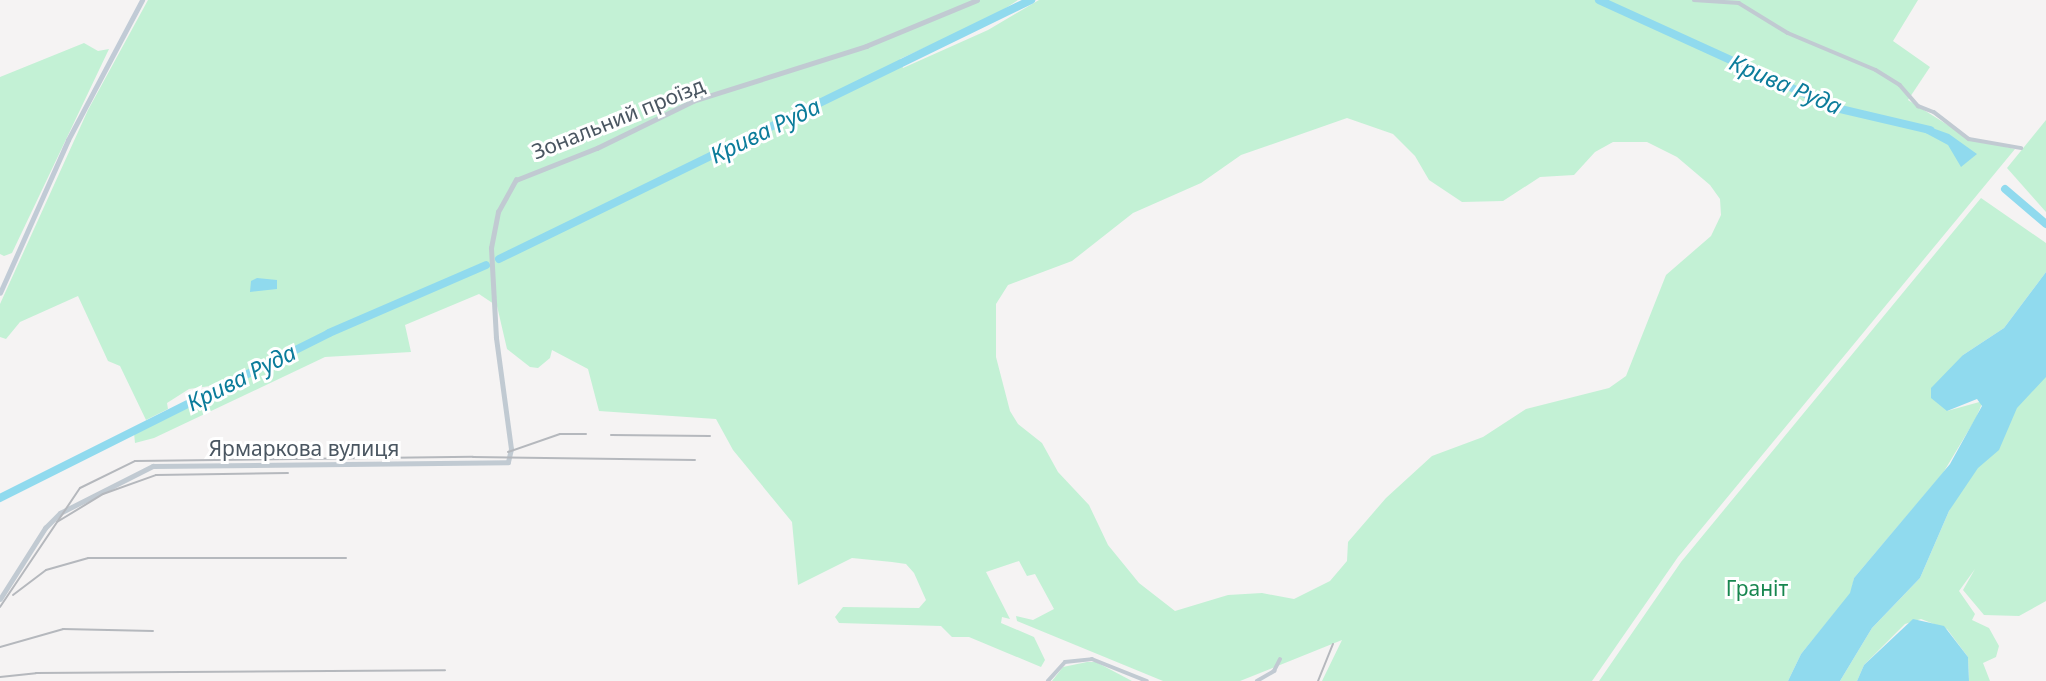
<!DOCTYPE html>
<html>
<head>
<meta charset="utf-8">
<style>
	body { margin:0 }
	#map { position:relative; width:2046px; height:681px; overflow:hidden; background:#f5f3f3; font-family:"Noto Sans",sans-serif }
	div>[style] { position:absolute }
	.green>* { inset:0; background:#c3f1d5 }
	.water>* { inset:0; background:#90daee }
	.river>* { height:8px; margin:-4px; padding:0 4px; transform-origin:4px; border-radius:4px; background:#90daee }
	.minor>* { height:3.5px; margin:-1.75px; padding:0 1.75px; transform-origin:1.75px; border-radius:1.75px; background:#c1cad2 }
	.tertiary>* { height:4.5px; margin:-2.25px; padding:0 2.25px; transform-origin:2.25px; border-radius:2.25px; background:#c1cad2 }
	.secondary>* { height:4.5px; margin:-2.25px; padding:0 2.25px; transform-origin:2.25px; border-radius:2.25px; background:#c1cbd6 }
	.rail>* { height:2px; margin:-1px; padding:0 1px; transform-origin:1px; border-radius:1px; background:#b5b8bd }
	span { translate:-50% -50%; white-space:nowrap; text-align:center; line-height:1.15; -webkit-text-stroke:6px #fff; paint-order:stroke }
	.street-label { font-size:21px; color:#4a5661 }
	.park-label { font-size:21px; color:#17864f }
	.water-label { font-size:23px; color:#0c7c9b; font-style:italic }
</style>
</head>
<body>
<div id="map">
	<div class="green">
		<div style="clip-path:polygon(evenodd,148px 0,1018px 0,994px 16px,900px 59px,903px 68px,988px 30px,1039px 0,1918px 0,1893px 41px,1930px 67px,1908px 100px,1970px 139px,2015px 149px,1678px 557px,1592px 681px,1322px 681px,1342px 640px,1240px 681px,1163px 681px,1017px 621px,1016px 616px,1033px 620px,1054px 609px,1035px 574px,1027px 576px,1019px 561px,986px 572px,1010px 619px,1002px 617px,1001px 623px,1034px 637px,1045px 660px,1041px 667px,969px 637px,952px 637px,941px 626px,839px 623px,835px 617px,843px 607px,919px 608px,926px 600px,914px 573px,906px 564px,892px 562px,852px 558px,798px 585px,792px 522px,733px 450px,716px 419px,599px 411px,588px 369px,552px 350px,550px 358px,538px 368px,530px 367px,507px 349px,497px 306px,479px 294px,405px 325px,411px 352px,325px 357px,154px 438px,135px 443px,134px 433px,261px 370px,260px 364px,217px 385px,189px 389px,167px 403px,168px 409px,146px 420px,120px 366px,108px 361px,78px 296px,20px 322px,6px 339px,0 337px,0 304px,88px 110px,148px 0,1347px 118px,1393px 134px,1415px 156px,1429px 180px,1462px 202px,1503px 201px,1540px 177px,1574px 175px,1595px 152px,1613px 142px,1647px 142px,1677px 157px,1710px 185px,1720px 199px,1721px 215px,1711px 236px,1666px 275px,1626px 376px,1609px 388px,1526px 409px,1483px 437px,1432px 456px,1386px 498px,1348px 542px,1347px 561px,1330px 581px,1294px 599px,1262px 593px,1228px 595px,1175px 611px,1139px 583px,1108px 545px,1089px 505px,1058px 472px,1042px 443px,1018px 424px,1010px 411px,996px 357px,996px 304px,1008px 285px,1072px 261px,1133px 213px,1201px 183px,1241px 155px,1347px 118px)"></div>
		<div style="clip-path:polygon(84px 43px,98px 51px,109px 49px,12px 253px,4px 256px,0 254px,0 77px)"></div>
		<div style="clip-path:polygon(2046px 120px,2046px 212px,2007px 168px)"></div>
		<div style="clip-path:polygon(1981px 198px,2046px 243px,2046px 272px,2004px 328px,1963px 355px,1947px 411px,1983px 401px,1976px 418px,1943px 473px,1854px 578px,1851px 593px,1801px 654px,1788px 681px,1599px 681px,1681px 562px)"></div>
		<div style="clip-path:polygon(2046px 338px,2046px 601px,2019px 616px,1984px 615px,1963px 590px,1975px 569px,1959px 591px,1975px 614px,1972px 620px,1989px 628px,1999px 646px,1996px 657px,1983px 663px,1990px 681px,1969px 681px,1968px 657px,1947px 629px,1921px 619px,1905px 624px,1864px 665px,1857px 681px,1840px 681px,1872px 628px,1920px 578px,1949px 511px)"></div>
		<div style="clip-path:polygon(1087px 662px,1096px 662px,1132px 681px,1052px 681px,1063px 667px)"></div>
	</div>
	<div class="water">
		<div style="clip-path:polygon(1924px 125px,1949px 134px,1977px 154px,1961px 167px,1948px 145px,1920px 130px)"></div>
		<div style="clip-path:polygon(2046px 272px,2046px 377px,2017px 408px,1999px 450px,1978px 468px,1949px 511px,1920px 578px,1872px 628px,1840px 681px,1788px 681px,1801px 654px,1850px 593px,1854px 578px,1950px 464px,1982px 406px,1977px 399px,1947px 411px,1931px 398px,1931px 388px,1963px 355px,2004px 328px)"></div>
		<div style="clip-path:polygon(257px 278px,277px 280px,277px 289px,250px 292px,251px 281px)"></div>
		<div style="clip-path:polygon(1913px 619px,1944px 626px,1968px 657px,1969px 681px,1857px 681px,1864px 665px)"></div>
	</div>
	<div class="river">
		<div style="left:1599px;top:0;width:260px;rotate:24.5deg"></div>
		<div style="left:1836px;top:108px;width:97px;rotate:13.2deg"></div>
		<div style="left:2005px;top:189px;width:54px;rotate:40.5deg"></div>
		<div style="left:499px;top:259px;width:592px;rotate:-25.96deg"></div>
		<div style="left:0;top:498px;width:368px;rotate:-26.6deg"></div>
		<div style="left:329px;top:333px;width:171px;rotate:-23.4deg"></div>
	</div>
	<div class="minor">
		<div style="left:1694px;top:0;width:45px;rotate:3.8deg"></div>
		<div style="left:1739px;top:3px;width:57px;rotate:31.5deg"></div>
		<div style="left:1788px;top:33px;width:95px;rotate:22.8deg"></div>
		<div style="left:1876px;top:70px;width:28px;rotate:32deg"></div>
		<div style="left:1900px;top:85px;width:28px;rotate:49deg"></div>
		<div style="left:1918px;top:106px;width:17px;rotate:21deg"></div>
		<div style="left:1934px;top:112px;width:44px;rotate:37.6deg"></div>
		<div style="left:1969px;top:139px;width:53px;rotate:9.8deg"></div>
		<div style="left:1048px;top:681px;width:25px;rotate:-48deg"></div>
		<div style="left:1065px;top:662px;width:27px;rotate:-6deg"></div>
		<div style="left:1092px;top:659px;width:59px;rotate:21.8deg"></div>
		<div style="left:1257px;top:681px;width:20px;rotate:-30deg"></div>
		<div style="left:1274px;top:671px;width:13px;rotate:-63deg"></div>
	</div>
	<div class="tertiary">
		<div style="left:0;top:599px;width:84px;rotate:-57.6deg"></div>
		<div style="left:45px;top:528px;width:21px;rotate:-45deg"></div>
		<div style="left:60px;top:513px;width:104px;rotate:-26.8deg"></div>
		<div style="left:153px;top:466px;width:355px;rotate:-0.6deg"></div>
		<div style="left:508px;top:462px;width:13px;rotate:-77deg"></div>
		<div style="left:511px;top:449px;width:112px;rotate:-97.7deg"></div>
		<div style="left:496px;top:338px;width:90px;rotate:-93.2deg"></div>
		<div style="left:491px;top:248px;width:37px;rotate:-79deg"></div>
		<div style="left:498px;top:212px;width:37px;rotate:-61deg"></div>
		<div style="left:516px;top:180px;width:87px;rotate:-21.6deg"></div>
		<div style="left:597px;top:148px;width:107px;rotate:-26.1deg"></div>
		<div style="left:693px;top:101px;width:182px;rotate:-17.6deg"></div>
		<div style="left:866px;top:46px;width:120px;rotate:-22.5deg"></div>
	</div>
	<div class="secondary">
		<div style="left:0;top:293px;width:167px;rotate:-66deg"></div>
		<div style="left:68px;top:140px;width:158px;rotate:-62.1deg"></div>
	</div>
	<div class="rail">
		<div style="left:611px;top:435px;width:99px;rotate:0.6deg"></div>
		<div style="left:508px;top:452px;width:55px;rotate:-19.1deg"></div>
		<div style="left:560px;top:434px;width:26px"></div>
		<div style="left:57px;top:522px;width:54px;rotate:-31.3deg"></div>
		<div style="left:103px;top:494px;width:56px;rotate:-19.7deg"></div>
		<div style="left:156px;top:475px;width:132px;rotate:-0.9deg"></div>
		<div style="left:13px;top:595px;width:41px;rotate:-37.1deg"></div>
		<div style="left:46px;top:570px;width:44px;rotate:-15.9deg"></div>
		<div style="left:88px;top:558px;width:258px"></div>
		<div style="left:0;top:607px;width:143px;rotate:-56.1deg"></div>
		<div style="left:80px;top:488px;width:61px;rotate:-26.1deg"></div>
		<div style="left:135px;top:461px;width:338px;rotate:-0.7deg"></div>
		<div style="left:473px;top:457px;width:222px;rotate:0.8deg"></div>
		<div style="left:0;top:647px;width:66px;rotate:-15.9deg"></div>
		<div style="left:63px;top:629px;width:90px;rotate:1.3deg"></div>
		<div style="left:0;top:677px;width:36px;rotate:-6deg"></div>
		<div style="left:36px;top:673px;width:409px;rotate:-0.4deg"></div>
		<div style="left:1318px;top:681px;width:40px;rotate:-68deg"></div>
	</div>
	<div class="street-label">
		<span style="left:618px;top:118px;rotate:-22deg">Зональний проїзд</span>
		<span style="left:304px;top:448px">Ярмаркова вулиця</span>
	</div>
	<div class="park-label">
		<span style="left:1757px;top:588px">Граніт</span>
	</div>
	<div class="water-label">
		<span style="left:1786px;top:84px;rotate:23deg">Крива Руда</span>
		<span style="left:765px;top:130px;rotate:-26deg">Крива Руда</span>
		<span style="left:241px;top:377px;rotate:-27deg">Крива Руда</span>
	</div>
</div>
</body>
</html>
